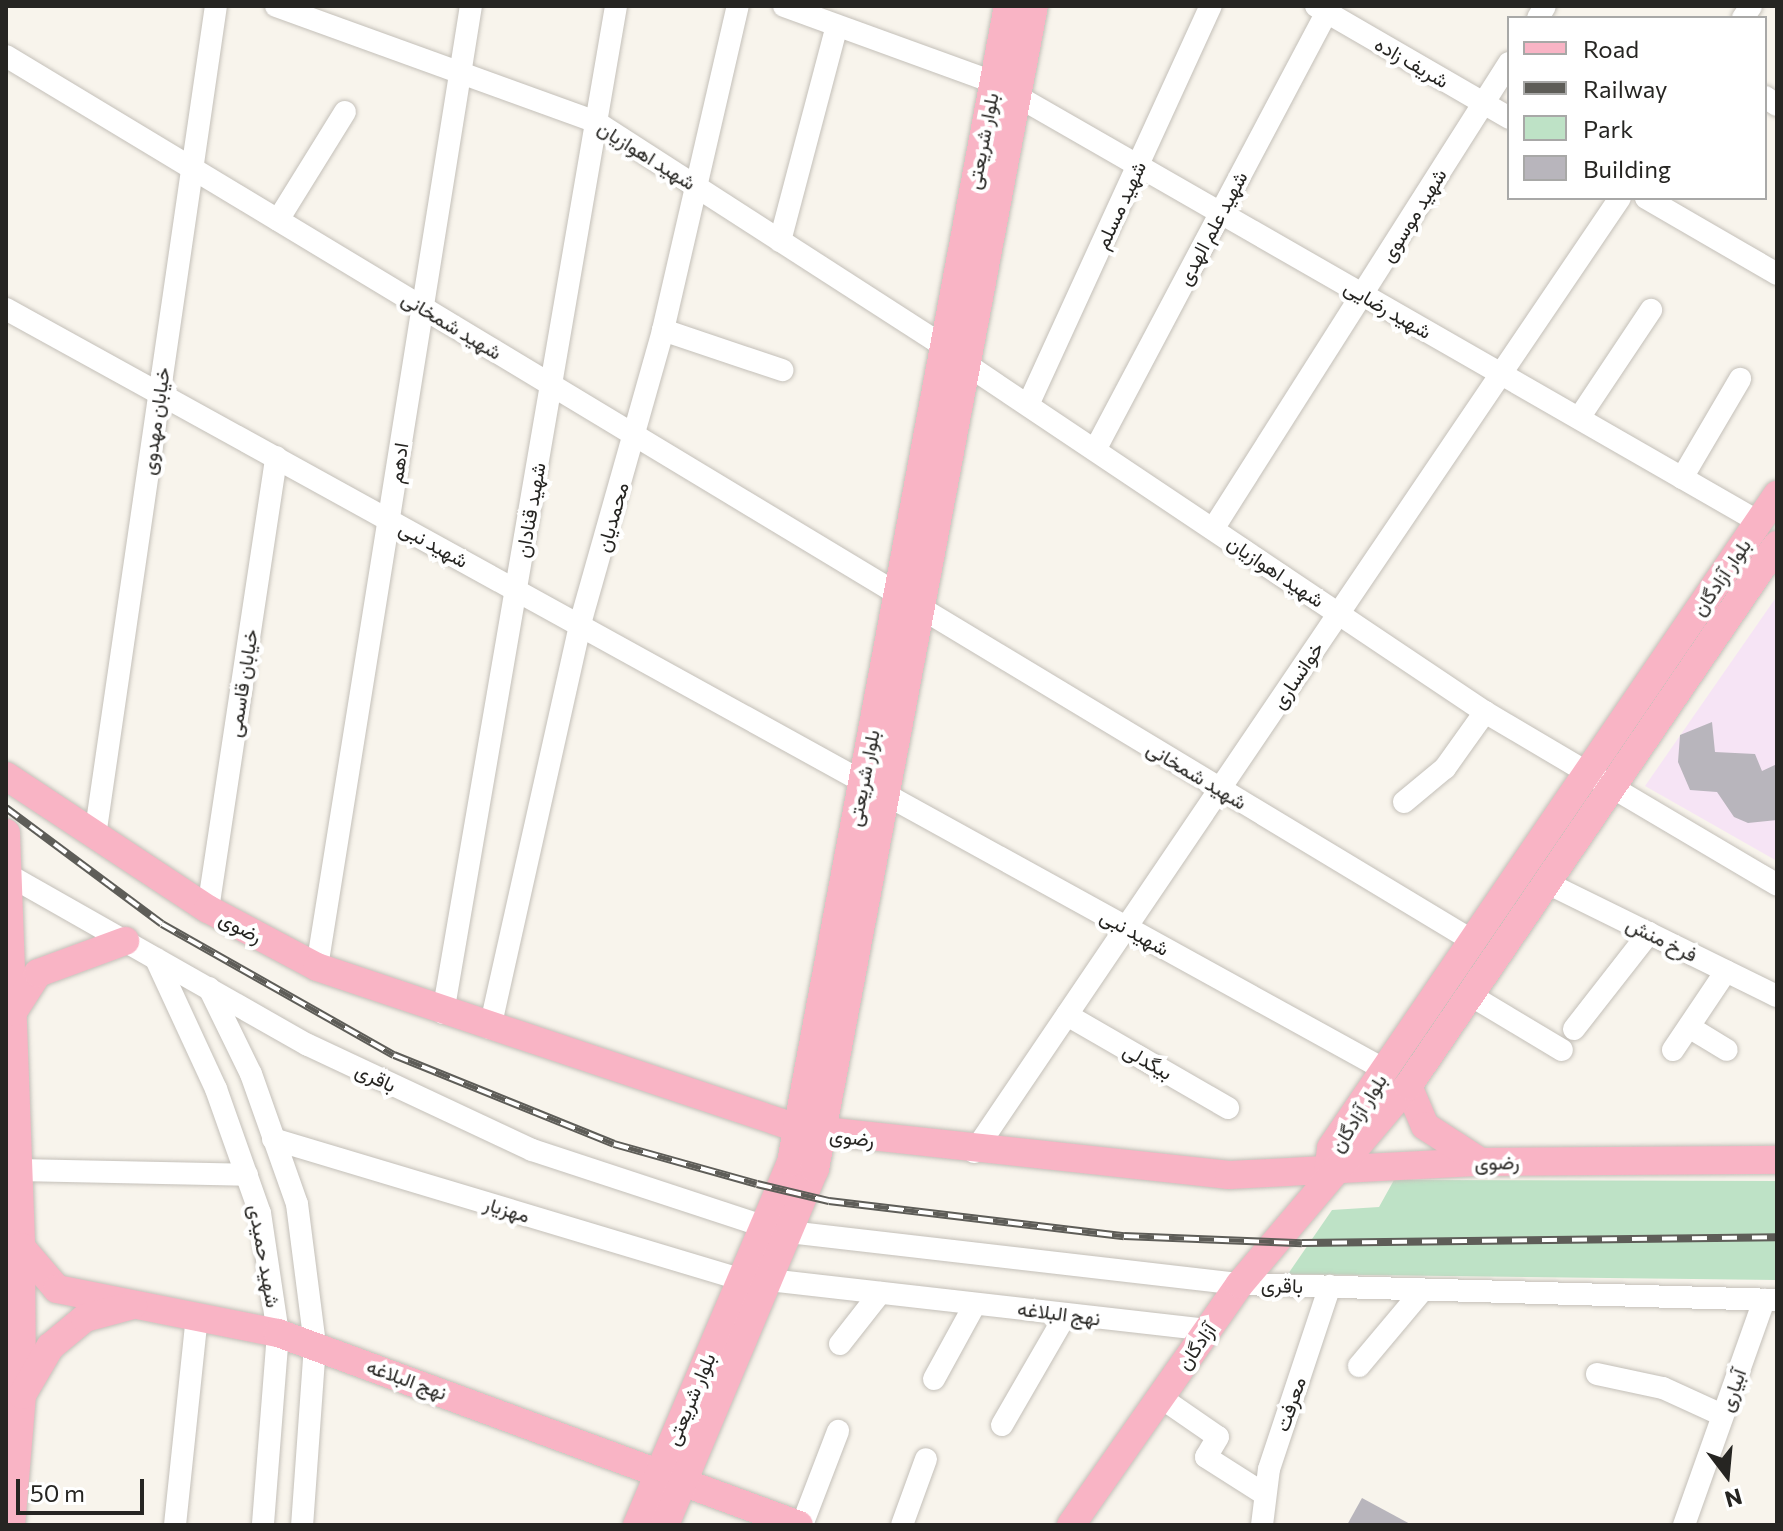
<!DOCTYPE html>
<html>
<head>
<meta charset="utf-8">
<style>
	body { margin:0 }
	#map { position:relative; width:1783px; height:1531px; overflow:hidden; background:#f8f4ec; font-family:Commissioner,Vazirmatn,sans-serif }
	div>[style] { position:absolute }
	.medical>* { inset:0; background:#f6e4f5 }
	.green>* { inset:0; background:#bee2c6 }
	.building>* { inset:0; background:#b8b5bc }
	.roads { filter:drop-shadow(0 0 2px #c4c0b9) drop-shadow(0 0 2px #c4c0b9) }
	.minor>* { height:22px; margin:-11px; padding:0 11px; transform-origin:11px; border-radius:11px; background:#fff }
	.major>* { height:28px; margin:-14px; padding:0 14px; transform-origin:14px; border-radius:14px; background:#f9b4c5 }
	.rail>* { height:8px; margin-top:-4px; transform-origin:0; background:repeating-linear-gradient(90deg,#fff 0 15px,#5e5d58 0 30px); box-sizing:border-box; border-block:2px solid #5e5d58 }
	span { translate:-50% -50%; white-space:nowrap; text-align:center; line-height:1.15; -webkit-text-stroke:8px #fff; paint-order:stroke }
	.street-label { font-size:20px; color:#262522 }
	.frame { position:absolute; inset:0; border:8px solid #262522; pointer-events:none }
	.legend { position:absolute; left:1507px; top:16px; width:260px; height:184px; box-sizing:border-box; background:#fff; border:2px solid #a8a8a7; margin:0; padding:10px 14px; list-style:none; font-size:24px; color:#262522 }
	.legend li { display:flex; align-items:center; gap:16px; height:40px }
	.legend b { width:40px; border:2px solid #a8a8a7 }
	.north { position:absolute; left:1687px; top:1435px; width:80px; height:80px; -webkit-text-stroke:6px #fff; paint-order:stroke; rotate:164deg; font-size:22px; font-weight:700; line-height:32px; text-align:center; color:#262522 }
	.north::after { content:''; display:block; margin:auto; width:28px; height:36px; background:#262522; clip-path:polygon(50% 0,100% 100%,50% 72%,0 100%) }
	.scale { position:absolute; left:16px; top:1479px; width:128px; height:36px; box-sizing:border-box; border:4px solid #262522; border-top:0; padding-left:10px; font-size:24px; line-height:28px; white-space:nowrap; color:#262522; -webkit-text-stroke:6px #fff; paint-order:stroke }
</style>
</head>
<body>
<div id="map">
	<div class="medical">
		<div style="clip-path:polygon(1777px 596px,1777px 861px,1645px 786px)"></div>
	</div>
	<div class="green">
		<div style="clip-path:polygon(1394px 1180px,1777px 1181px,1777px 1280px,1288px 1274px,1332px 1210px,1379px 1207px)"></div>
	</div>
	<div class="building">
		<div style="clip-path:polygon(1712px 722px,1715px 752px,1755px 754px,1762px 771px,1777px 764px,1777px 820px,1748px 823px,1734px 817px,1717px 792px,1690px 790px,1678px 762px,1680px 735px)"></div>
		<div style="clip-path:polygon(1362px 1498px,1412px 1525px,1347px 1525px)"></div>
	</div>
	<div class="roads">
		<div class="minor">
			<div style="left:276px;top:6px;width:340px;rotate:19.9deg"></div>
			<div style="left:596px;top:122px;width:414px;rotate:32.8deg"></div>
			<div style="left:784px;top:6px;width:222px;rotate:20deg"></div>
			<div style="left:1316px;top:6px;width:223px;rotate:30.1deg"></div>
			<div style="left:1538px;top:18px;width:14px;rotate:-60deg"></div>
			<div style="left:1743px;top:18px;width:14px;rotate:-56deg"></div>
			<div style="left:6px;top:56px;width:1713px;rotate:31.1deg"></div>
			<div style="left:1017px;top:96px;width:856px;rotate:29.86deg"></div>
			<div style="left:1765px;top:97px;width:14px;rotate:34deg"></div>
			<div style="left:1646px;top:198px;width:151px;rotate:30.1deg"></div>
			<div style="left:278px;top:220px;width:127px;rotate:-58.2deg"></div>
			<div style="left:780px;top:241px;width:222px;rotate:-75.2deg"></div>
			<div style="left:6px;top:309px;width:1575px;rotate:28.89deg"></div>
			<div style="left:663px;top:330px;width:126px;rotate:18.6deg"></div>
			<div style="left:966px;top:364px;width:625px;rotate:33.84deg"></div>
			<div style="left:1485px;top:712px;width:339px;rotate:30.6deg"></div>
			<div style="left:1028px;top:405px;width:439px;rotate:-65.4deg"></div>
			<div style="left:1579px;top:418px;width:130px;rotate:-56.3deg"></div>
			<div style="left:1095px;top:450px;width:502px;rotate:-62.11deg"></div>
			<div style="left:1682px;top:478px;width:115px;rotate:-59.6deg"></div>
			<div style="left:1213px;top:529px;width:552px;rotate:-57.58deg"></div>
			<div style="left:1404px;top:802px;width:53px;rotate:-39.7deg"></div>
			<div style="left:1445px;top:768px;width:69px;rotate:-54.5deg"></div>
			<div style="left:95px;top:836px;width:839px;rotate:-81.71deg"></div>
			<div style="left:12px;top:877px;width:340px;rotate:29.6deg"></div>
			<div style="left:308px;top:1045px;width:247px;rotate:25.1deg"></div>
			<div style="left:532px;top:1150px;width:243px;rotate:18.2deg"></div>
			<div style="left:1547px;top:883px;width:256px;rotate:26.2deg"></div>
			<div style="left:208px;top:909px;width:457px;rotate:-81.4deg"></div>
			<div style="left:156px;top:959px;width:143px;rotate:65.2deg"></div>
			<div style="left:216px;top:1089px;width:132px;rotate:70.5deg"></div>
			<div style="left:260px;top:1213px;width:121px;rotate:81.5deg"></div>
			<div style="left:278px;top:1333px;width:193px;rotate:94.5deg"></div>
			<div style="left:317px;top:967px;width:973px;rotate:-80.9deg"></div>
			<div style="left:209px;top:988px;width:96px;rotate:64deg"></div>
			<div style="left:251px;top:1074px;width:138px;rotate:70.5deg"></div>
			<div style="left:297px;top:1204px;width:142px;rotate:82.7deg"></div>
			<div style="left:315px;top:1345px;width:180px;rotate:94.1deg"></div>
			<div style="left:1470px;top:995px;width:107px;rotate:30.9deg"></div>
			<div style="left:443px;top:1013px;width:1022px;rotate:-80.25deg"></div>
			<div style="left:1067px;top:1015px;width:186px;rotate:30deg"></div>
			<div style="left:1689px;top:1027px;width:44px;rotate:31.2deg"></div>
			<div style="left:490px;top:1028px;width:414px;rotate:-77.4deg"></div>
			<div style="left:580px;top:624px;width:305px;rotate:-74.2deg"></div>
			<div style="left:663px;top:330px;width:333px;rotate:-77deg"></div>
			<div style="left:1574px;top:1029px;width:122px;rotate:-52deg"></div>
			<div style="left:1673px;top:1050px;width:95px;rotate:-56.1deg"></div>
			<div style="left:273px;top:1139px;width:488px;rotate:16.7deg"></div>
			<div style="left:974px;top:1152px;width:1152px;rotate:-55.9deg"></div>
			<div style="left:17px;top:1170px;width:230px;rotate:1.2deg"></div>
			<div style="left:789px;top:1232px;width:454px;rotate:6.6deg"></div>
			<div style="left:1240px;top:1284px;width:537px;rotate:1.71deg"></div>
			<div style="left:769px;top:1280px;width:441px;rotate:6.5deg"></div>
			<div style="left:840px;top:1344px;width:65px;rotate:-51.9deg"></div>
			<div style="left:1359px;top:1366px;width:97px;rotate:-50deg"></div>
			<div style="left:1597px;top:1374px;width:67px;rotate:12deg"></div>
			<div style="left:1663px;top:1388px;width:65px;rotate:24.6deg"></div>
			<div style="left:934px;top:1379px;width:85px;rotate:-61.3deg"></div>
			<div style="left:1160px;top:1397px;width:70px;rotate:34.6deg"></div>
			<div style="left:1218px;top:1437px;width:23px;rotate:121deg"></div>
			<div style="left:1206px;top:1457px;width:69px;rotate:32.5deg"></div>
			<div style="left:1002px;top:1425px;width:128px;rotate:-60deg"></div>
			<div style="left:175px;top:1525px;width:210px;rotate:-84deg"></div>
			<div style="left:802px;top:1525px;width:101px;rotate:-69deg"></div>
			<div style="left:902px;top:1525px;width:70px;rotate:-70deg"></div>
			<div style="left:1262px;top:1525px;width:56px;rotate:-82.9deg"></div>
			<div style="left:1269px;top:1469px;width:193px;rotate:-71.6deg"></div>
			<div style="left:1684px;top:1525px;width:239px;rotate:-70.4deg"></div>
		</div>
		<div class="major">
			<div style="left:6px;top:776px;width:242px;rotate:33.4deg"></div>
			<div style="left:208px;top:909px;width:123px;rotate:28deg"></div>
			<div style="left:317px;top:967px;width:506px;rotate:18.54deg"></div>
			<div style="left:797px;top:1128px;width:435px;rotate:6.2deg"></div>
			<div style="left:1229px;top:1175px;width:251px;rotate:-3deg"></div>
			<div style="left:1480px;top:1162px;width:297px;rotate:-0.4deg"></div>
			<div style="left:6px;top:833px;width:414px;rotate:87.9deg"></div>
			<div style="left:21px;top:1247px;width:148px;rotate:89.6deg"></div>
			<div style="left:22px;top:1395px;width:130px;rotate:94.8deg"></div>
			<div style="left:13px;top:1012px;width:46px;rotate:-57.3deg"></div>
			<div style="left:38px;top:973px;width:93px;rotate:-20.2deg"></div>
			<div style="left:1408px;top:1086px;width:43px;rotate:67deg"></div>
			<div style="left:1425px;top:1126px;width:64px;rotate:32.9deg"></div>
			<div style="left:1328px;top:1173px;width:25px;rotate:-83deg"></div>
			<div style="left:1331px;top:1148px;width:791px;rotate:-55.67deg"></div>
			<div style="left:6px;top:1242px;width:16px;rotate:18deg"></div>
			<div style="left:21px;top:1247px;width:55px;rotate:49.4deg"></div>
			<div style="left:57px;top:1289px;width:225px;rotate:11.3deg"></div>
			<div style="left:278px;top:1333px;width:555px;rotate:20.23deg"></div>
			<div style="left:22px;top:1395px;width:56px;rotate:-59.7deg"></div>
			<div style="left:50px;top:1347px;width:45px;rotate:-39.6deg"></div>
			<div style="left:85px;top:1318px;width:50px;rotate:-15.2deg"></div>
			<div style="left:637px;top:1525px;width:394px;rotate:-67deg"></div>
			<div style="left:791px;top:1162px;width:1176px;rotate:-79.37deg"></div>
			<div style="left:665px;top:1525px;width:386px;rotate:-67.2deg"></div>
			<div style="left:815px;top:1169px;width:1183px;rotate:-79.34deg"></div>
			<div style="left:1071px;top:1525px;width:294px;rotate:-55deg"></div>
			<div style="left:1240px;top:1284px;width:260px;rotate:-49.7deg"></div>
			<div style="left:1408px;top:1086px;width:655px;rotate:-55.7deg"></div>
		</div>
	</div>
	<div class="rail">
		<div style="left:6px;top:808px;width:194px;rotate:36.6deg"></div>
		<div style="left:162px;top:924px;width:266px;rotate:29.5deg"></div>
		<div style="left:394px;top:1055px;width:237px;rotate:22deg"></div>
		<div style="left:614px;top:1144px;width:148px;rotate:15.6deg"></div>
		<div style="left:757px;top:1184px;width:74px;rotate:13.3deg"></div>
		<div style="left:829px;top:1201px;width:297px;rotate:6.8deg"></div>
		<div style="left:1124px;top:1236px;width:178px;rotate:2.3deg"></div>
		<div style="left:1302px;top:1243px;width:475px;rotate:-0.7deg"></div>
	</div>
	<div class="street-label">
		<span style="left:1412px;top:62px;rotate:30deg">شریف زاده</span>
		<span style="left:982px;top:141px;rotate:-79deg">بلوار شریعتی</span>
		<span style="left:647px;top:155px;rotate:32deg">شهید اهوازیان</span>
		<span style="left:1120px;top:205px;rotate:-65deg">شهید مسلم</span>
		<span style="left:1413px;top:215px;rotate:-58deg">شهید موسوی</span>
		<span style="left:1212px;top:228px;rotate:-62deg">شهید علم الهدی</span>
		<span style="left:1388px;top:309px;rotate:30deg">شهید رضایی</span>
		<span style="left:452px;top:325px;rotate:31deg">شهید شمخانی</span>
		<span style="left:155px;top:421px;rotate:-82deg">خیابان مهدوی</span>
		<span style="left:398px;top:463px;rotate:-81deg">ادهم</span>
		<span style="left:530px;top:510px;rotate:-80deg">شهید قنادان</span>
		<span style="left:612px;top:517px;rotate:-74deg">محمدیان</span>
		<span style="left:434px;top:544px;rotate:29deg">شهید نبی</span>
		<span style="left:1276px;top:571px;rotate:34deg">شهید اهوازیان</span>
		<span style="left:1721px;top:577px;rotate:-56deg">بلوار آزادگان</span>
		<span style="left:1297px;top:675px;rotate:-56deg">خوانساری</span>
		<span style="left:242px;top:683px;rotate:-81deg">خیابان قاسمی</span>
		<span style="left:1197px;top:775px;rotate:31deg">شهید شمخانی</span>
		<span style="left:863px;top:778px;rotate:-79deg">بلوار شریعتی</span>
		<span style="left:241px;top:927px;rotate:28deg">رضوی</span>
		<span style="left:1135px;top:932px;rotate:29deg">شهید نبی</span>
		<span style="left:1662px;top:939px;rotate:26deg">فرخ منش</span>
		<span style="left:1148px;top:1061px;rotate:30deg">بیگدلی</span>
		<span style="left:376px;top:1077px;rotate:25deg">باقری</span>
		<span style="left:1358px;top:1113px;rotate:-58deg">بلوار آزادگان</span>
		<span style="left:852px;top:1137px;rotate:7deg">رضوی</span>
		<span style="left:1497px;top:1162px;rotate:-1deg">رضوی</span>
		<span style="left:507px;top:1209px;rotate:17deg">مهزیار</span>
		<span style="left:265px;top:1256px;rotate:80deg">شهید حمیدی</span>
		<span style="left:1282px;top:1285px;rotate:2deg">باقری</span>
		<span style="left:1059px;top:1313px;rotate:7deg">نهج البلاغه</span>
		<span style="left:1196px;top:1346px;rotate:-55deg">آزادگان</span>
		<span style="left:407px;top:1379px;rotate:20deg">نهج البلاغه</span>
		<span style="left:1732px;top:1390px;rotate:-70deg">آبیاری</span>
		<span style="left:690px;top:1399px;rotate:-67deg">بلوار شریعتی</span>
		<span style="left:1290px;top:1404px;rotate:-71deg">معرفت</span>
	</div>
	<div class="frame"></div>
	<ul class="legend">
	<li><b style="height:10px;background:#f9b4c5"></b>Road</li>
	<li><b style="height:10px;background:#5e5d58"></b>Railway</li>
	<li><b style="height:22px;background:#bee2c6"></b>Park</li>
	<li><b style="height:22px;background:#b8b5bc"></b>Building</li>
	</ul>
	<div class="north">N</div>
	<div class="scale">50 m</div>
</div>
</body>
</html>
